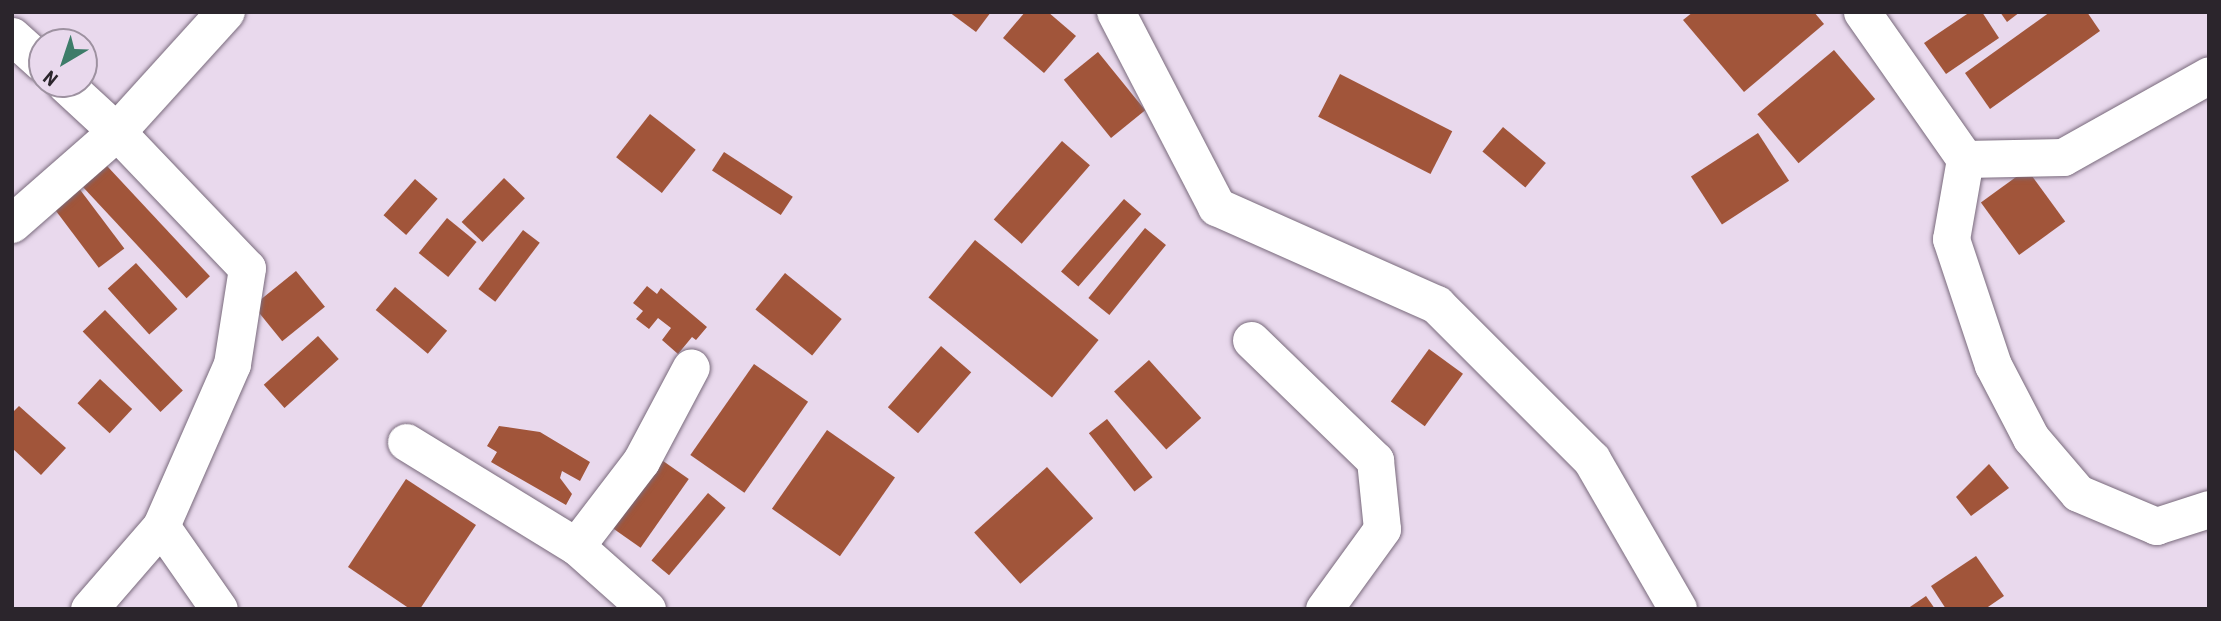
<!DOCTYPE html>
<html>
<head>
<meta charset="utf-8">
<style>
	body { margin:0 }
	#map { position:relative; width:2221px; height:621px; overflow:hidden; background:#e9d9ed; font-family:"Roboto Condensed",sans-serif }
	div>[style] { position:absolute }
	.building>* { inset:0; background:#a1553a; transform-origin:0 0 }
	.roads { filter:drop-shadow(0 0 2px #796a7c) drop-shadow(0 0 2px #796a7c) }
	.minor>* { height:37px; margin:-18.5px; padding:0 18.5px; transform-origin:18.5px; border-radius:18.5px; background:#fff }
	.tertiary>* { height:38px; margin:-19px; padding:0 19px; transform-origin:19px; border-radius:19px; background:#fff }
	span { translate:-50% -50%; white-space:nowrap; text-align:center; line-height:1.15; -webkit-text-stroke:7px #e9d9ed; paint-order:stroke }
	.frame { position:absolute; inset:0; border:14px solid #2b252c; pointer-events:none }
	.north { position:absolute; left:28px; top:28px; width:70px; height:70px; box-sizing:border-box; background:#e9d9ed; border:2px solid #9d91a0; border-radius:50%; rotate:219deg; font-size:19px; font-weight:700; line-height:28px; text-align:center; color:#2b252c }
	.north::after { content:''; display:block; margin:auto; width:24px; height:32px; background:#3d7c69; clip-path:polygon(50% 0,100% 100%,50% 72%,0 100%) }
</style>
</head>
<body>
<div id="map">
	<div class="building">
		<div style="clip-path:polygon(949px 12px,991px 12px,976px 32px)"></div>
		<div style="clip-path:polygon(1025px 12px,1048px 12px,1076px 36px,1044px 73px,1003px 38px)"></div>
		<div style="clip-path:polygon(1693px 12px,1814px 12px,1824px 24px,1744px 92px,1683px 20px)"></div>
		<div style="clip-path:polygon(1970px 12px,1982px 12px,1999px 38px,1946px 74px,1924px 43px)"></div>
		<div style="clip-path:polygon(2000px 12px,2020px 12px,2007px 22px)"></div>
		<div style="clip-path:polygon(2050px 12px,2087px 12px,2100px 31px,1990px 109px,1965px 73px)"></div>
		<div style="left:1834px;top:50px;width:64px;height:100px;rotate:50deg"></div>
		<div style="left:1098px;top:52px;width:75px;height:44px;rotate:51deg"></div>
		<div style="left:1340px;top:74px;width:126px;height:48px;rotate:27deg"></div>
		<div style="left:650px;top:114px;width:58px;height:55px;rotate:38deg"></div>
		<div style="left:1503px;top:127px;width:56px;height:32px;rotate:40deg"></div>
		<div style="left:1758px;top:133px;width:57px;height:80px;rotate:57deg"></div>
		<div style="left:1062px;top:141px;width:37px;height:104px;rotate:41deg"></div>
		<div style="left:94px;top:152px;width:170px;height:32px;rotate:47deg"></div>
		<div style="left:724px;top:152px;width:82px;height:22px;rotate:33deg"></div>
		<div style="left:2027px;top:169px;width:65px;height:57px;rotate:54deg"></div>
		<div style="left:504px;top:178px;width:29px;height:61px;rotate:44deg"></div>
		<div style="left:415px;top:179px;width:30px;height:48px;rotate:41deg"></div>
		<div style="left:78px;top:187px;width:77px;height:32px;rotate:53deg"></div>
		<div style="left:1124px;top:199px;width:23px;height:96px;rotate:41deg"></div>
		<div style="left:447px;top:218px;width:38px;height:45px;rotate:39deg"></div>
		<div style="left:1145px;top:228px;width:27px;height:90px;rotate:39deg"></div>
		<div style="left:523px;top:230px;width:21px;height:74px;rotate:37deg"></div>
		<div style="left:975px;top:240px;width:159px;height:74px;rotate:39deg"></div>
		<div style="left:136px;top:263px;width:62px;height:38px;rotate:48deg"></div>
		<div style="left:296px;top:271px;width:46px;height:55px;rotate:51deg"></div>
		<div style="left:785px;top:273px;width:73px;height:47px;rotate:39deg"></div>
		<div style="clip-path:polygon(647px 286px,657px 294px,661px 288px,707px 327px,696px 340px,692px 337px,678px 354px,662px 340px,671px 328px,658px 318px,649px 329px,636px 319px,643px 311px,633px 303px)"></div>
		<div style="left:395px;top:287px;width:68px;height:30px;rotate:40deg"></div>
		<div style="left:105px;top:310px;width:112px;height:31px;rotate:46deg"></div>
		<div style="left:318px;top:336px;width:31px;height:73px;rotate:48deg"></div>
		<div style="left:941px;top:346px;width:40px;height:81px;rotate:41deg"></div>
		<div style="left:1429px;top:349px;width:42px;height:65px;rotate:36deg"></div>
		<div style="left:1149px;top:360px;width:78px;height:47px;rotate:48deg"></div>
		<div style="left:754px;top:364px;width:66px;height:111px;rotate:35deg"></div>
		<div style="left:100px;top:379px;width:44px;height:33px;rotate:43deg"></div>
		<div style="clip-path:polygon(19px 406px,66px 448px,41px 475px,12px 448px,12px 413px)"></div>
		<div style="left:1107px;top:419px;width:74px;height:23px;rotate:52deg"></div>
		<div style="clip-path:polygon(499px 426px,540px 432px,590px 462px,580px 481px,562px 471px,560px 478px,572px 494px,566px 505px,491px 462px,497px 452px,487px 446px)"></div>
		<div style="left:827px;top:430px;width:83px;height:96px;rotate:35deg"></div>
		<div style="left:656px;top:456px;width:40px;height:84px;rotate:35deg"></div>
		<div style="clip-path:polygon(1989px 464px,2009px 488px,1971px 516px,1956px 497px)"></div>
		<div style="left:1047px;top:467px;width:69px;height:98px;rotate:48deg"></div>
		<div style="clip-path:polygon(406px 479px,476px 525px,420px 609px,410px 609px,348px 567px)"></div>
		<div style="left:708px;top:493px;width:23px;height:88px;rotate:40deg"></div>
		<div style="clip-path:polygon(1976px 556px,2004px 596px,1985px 609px,1946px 609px,1931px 586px)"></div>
		<div style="clip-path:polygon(1926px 596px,1935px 609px,1907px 609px)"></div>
	</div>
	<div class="roads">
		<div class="minor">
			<div style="left:1862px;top:12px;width:179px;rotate:55deg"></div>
			<div style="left:1965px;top:159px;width:81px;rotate:99.9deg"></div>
			<div style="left:1951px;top:239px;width:133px;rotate:71.6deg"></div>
			<div style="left:1993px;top:365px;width:82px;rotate:62.5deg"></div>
			<div style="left:2031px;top:438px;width:72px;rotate:49.5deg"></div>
			<div style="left:2078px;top:493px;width:85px;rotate:22.9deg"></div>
			<div style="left:2156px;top:526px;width:56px;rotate:-17.8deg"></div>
			<div style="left:12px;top:36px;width:40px;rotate:42deg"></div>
			<div style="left:65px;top:84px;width:71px;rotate:42.7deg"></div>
			<div style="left:117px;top:132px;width:188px;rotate:46.3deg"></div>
			<div style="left:247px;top:268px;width:97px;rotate:98.9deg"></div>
			<div style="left:232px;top:364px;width:177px;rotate:113.7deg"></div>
			<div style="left:161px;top:526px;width:110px;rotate:130.9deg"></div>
			<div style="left:1965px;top:159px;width:98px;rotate:-1.2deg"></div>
			<div style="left:2063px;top:157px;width:167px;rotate:-29.3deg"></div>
			<div style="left:1251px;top:340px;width:173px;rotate:44.1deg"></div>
			<div style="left:1375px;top:460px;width:69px;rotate:84.2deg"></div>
			<div style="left:1382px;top:529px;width:99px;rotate:125.9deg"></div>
			<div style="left:406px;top:442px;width:199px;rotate:31.5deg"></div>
			<div style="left:576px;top:546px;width:95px;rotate:41.6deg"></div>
			<div style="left:161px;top:526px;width:101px;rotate:55.1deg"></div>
			<div style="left:576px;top:546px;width:107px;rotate:-52.6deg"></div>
			<div style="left:641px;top:461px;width:106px;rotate:-62deg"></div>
		</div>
		<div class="tertiary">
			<div style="left:1116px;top:12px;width:220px;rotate:62.6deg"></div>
			<div style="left:1217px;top:207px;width:241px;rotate:24deg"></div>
			<div style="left:1437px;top:305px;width:219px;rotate:45deg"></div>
			<div style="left:1592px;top:460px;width:172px;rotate:60deg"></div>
			<div style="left:12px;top:224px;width:140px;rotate:-41.2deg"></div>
			<div style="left:117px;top:132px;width:162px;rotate:-47.8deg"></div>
		</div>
	</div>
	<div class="frame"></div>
	<div class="north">N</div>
</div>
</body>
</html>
